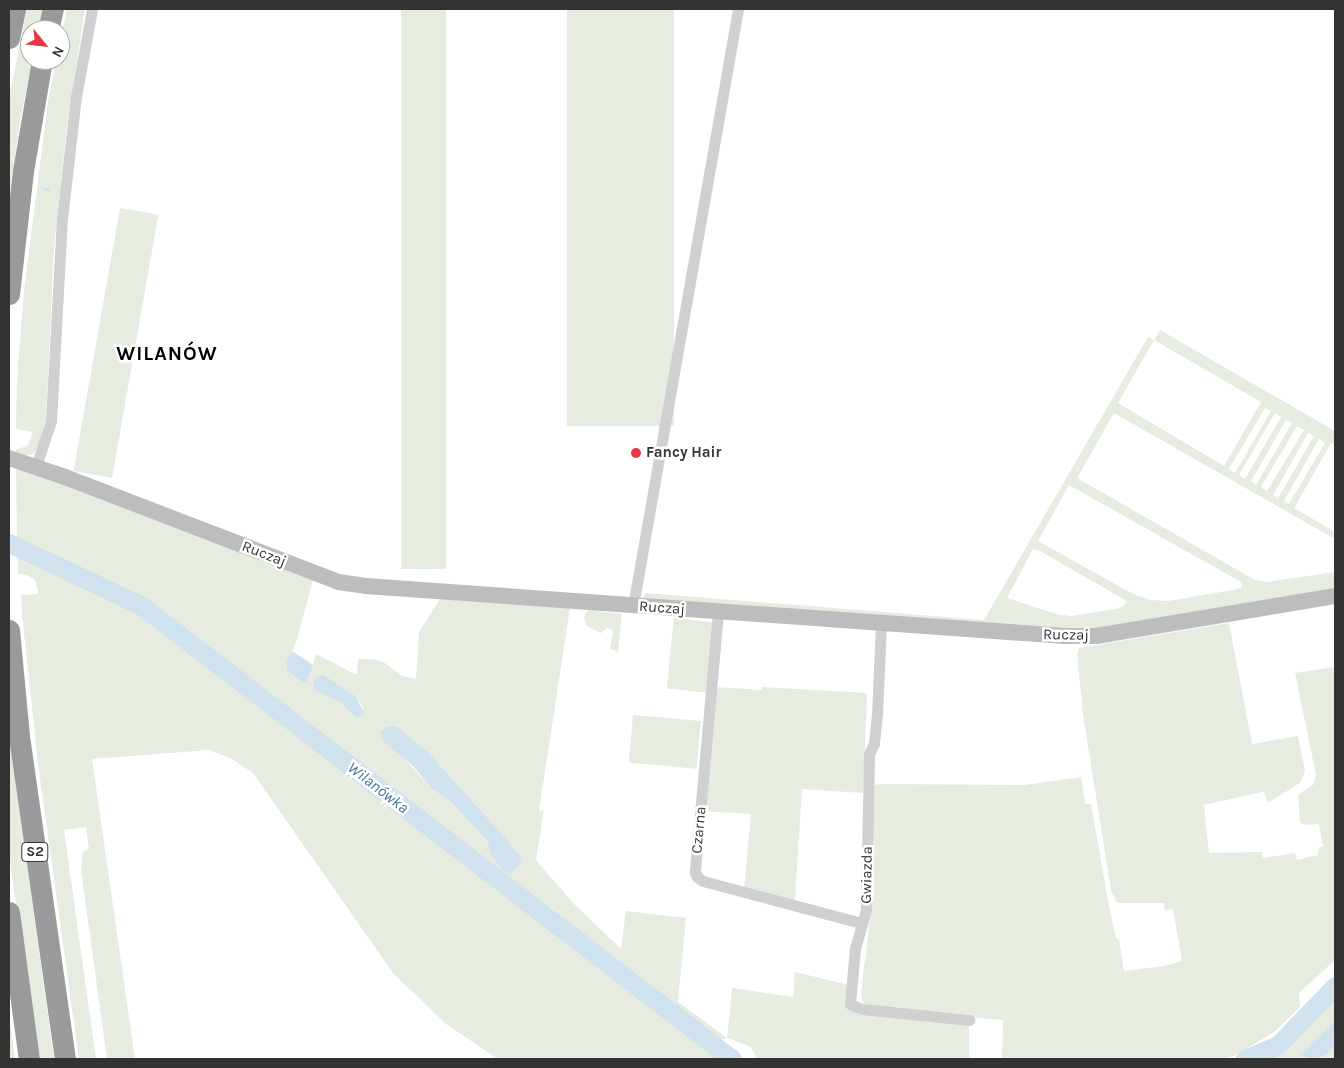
<!DOCTYPE html>
<html>
<head>
<meta charset="utf-8">
<style>
	body { margin:0 }
	#map { position:relative; width:1344px; height:1068px; overflow:hidden; background:#fff; font-family:Karla,sans-serif }
	div>[style] { position:absolute }
	.green>* { inset:0; background:#e6ecdf; transform-origin:0 0 }
	.water>* { inset:0; background:#cfe2ee }
	.stream>* { height:3px; margin:-1.5px; padding:0 1.5px; transform-origin:1.5px; border-radius:1.5px; background:#cfe2ee }
	.river>* { height:19px; margin:-9.5px; padding:0 9.5px; transform-origin:9.5px; border-radius:9.5px; background:#cfe2ee }
	.street>* { height:11px; margin:-5.5px; padding:0 5.5px; transform-origin:5.5px; border-radius:5.5px; background:#d0d0d0 }
	.secondary>* { height:16px; margin:-8px; padding:0 8px; transform-origin:8px; border-radius:8px; background:#bdbdbd }
	.highway>* { height:21px; margin:-10.5px; padding:0 10.5px; transform-origin:10.5px; border-radius:10.5px; background:#9a9a9a }
	.dots>* { width:14px; height:14px; translate:-50% -50%; box-sizing:border-box; border:2px solid #fff; border-radius:50% }
	span { translate:-50% -50%; white-space:nowrap; text-align:center; line-height:1.15; -webkit-text-stroke:5px #fff; paint-order:stroke }
	.shield-label span { padding:1px 4px; background:#fff; border:1px solid; border-radius:4px; -webkit-text-stroke-width:0 }
	.shield-label { font-size:14px; color:#333; font-weight:700 }
	.poi-label { font-size:15px; color:#333; font-weight:700 }
	.left { translate:0 -50%; text-align:left }
	.street-label { font-size:15px; color:#333 }
	.water-label { font-size:16px; color:#3f7597; font-style:italic }
	.district-label { font-size:20px; color:#000; font-weight:700; letter-spacing:1px }
	.frame { position:absolute; inset:0; border:10px solid #333; pointer-events:none }
	.north { position:absolute; left:20px; top:20px; width:50px; height:50px; box-sizing:border-box; background:#fff; border:1px solid #adadad; border-radius:50%; rotate:118deg; font-size:14px; font-weight:700; line-height:20px; text-align:center; color:#333 }
	.north::after { content:''; display:block; margin:auto; width:18px; height:22px; background:#e63946; clip-path:polygon(50% 0,100% 100%,50% 72%,0 100%) }
</style>
</head>
<body>
<div id="map">
	<div class="green">
		<div style="clip-path:polygon(27px 9px,43px 9px,38px 30px,30px 30px,30px 60px,32px 60px,20px 121px,9px 200px,9px 97px)"></div>
		<div style="clip-path:polygon(67px 9px,85px 9px,67px 125px,54px 248px,46px 418px,38px 446px,34px 453px,26px 456px,16px 454px,16px 450px,28px 445px,33px 432px,16px 429px,17px 378px,24px 291px,48px 101px,56px 60px,60px 60px,60px 42px)"></div>
		<div style="left:401px;top:9px;width:45px;height:560px"></div>
		<div style="left:567px;top:9px;width:107px;height:417px"></div>
		<div style="left:120px;top:208px;width:39px;height:267px;rotate:10deg"></div>
		<div style="clip-path:polygon(evenodd,1160px 330px,1335px 431px,1335px 445px,1331px 443px,1294px 508px,1335px 532px,1335px 539px,1114px 413px,1077px 478px,1255px 580px,1266px 582px,1335px 572px,1335px 591px,1097px 632px,642px 600px,645px 593px,984px 620px,1148px 337px,1154px 340px,1160px 330px,1154px 340px,1261px 402px,1224px 466px,1118px 403px,1154px 340px,1160px 330px,1265px 408px,1271px 411px,1235px 473px,1229px 469px,1265px 408px,1160px 330px,1275px 413px,1281px 417px,1245px 479px,1239px 475px,1275px 413px,1160px 330px,1286px 420px,1292px 423px,1256px 485px,1251px 481px,1286px 420px,1160px 330px,1297px 426px,1304px 430px,1267px 491px,1261px 487px,1297px 426px,1160px 330px,1308px 433px,1314px 436px,1278px 498px,1273px 495px,1308px 433px,1160px 330px,1319px 439px,1325px 443px,1289px 504px,1284px 501px,1319px 439px,1160px 330px,1069px 485px,1241px 582px,1242px 586px,1239px 589px,1168px 601px,1150px 600px,1133px 594px,1038px 541px,1069px 485px,1160px 330px,1033px 549px,1040px 551px,1127px 601px,1123px 606px,1116px 609px,1071px 616px,1056px 614px,1007px 598px,1033px 549px)"></div>
		<div style="clip-path:polygon(evenodd,16px 464px,313px 580px,296px 643px,287px 660px,287px 671px,304px 683px,307px 682px,316px 654px,357px 675px,358px 659px,373px 659px,385px 663px,402px 676px,416px 679px,419px 632px,440px 599px,570px 608px,539px 811px,544px 810px,536px 860px,573px 903px,621px 949px,626px 911px,686px 918px,678px 1002px,727px 1038px,732px 988px,793px 997px,795px 972px,849px 985px,846px 1008px,862px 1012px,969px 1025px,969px 1059px,757px 1059px,751px 1047px,728px 1038px,720px 1040px,706px 1035px,667px 1006px,662px 1012px,723px 1059px,498px 1059px,446px 1024px,393px 973px,253px 773px,232px 759px,209px 750px,92px 759px,135px 1059px,107px 1059px,81px 870px,82px 855px,84px 851px,89px 849px,86px 827px,64px 830px,96px 1059px,79px 1059px,38px 764px,22px 614px,21px 595px,38px 594px,38px 590px,35px 580px,26px 575px,18px 574px,17px 551px,59px 569px,59px 563px,17px 539px,16px 464px,324px 675px,357px 697px,363px 707px,357px 718px,316px 676px,324px 675px,16px 464px,429px 753px,511px 844px,521px 857px,490px 853px,488px 842px,451px 802px,431px 788px,400px 754px,429px 753px,16px 464px,473px 857px,533px 902px,549px 906px,607px 955px,599px 965px,472px 865px,473px 857px)"></div>
		<div style="clip-path:polygon(588px 610px,622px 614px,618px 652px,610px 649px,613px 632px,611px 629px,607px 628px,601px 633px,587px 626px,584px 617px)"></div>
		<div style="left:674px;top:618px;width:40px;height:71px;rotate:6deg"></div>
		<div style="clip-path:polygon(1229px 623px,1252px 744px,1298px 736px,1305px 771px,1301px 782px,1268px 803px,1264px 792px,1262px 792px,1204px 805px,1209px 853px,1262px 852px,1263px 858px,1295px 853px,1297px 860px,1318px 855px,1319px 847px,1323px 847px,1319px 824px,1305px 825px,1300px 822px,1298px 795px,1313px 785px,1316px 775px,1295px 673px,1335px 667px,1335px 960px,1299px 993px,1300px 1007px,1274px 1032px,1234px 1056px,1222px 1059px,1002px 1059px,1003px 1020px,868px 1007px,862px 1001px,861px 993px,870px 919px,872px 785px,882px 784px,1025px 785px,1081px 777px,1085px 804px,1091px 804px,1109px 906px,1116px 938px,1119px 939px,1124px 971px,1164px 966px,1182px 961px,1173px 909px,1165px 910px,1164px 903px,1117px 903px,1111px 890px,1083px 715px,1077px 655px,1079px 648px)"></div>
		<div style="clip-path:polygon(715px 687px,762px 690px,762px 687px,867px 693px,863px 793px,802px 789px,795px 900px,744px 888px,751px 814px,703px 811px)"></div>
		<div style="left:633px;top:715px;width:68px;height:48px;rotate:5deg"></div>
		<div style="clip-path:polygon(9px 732px,10px 741px,54px 1059px,38px 1059px,18px 920px,9px 852px)"></div>
		<div style="clip-path:polygon(1335px 993px,1335px 1021px,1300px 1056px,1307px 1059px,1256px 1059px,1285px 1043px)"></div>
		<div style="clip-path:polygon(9px 1017px,15px 1059px,9px 1059px)"></div>
		<div style="clip-path:polygon(1335px 1045px,1335px 1059px,1313px 1059px,1326px 1055px)"></div>
	</div>
	<div class="water">
		<div style="clip-path:polygon(292px 651px,313px 665px,307px 682px,304px 683px,287px 671px,287px 660px)"></div>
		<div style="clip-path:polygon(324px 675px,357px 697px,364px 714px,357px 718px,340px 702px,314px 690px,314px 681px,317px 676px)"></div>
		<div style="clip-path:polygon(396px 726px,429px 753px,511px 844px,521px 857px,520px 864px,511px 874px,502px 870px,490px 853px,488px 842px,451px 802px,431px 788px,414px 767px,383px 741px,380px 732px,387px 727px)"></div>
		<div style="clip-path:polygon(1335px 1021px,1335px 1045px,1326px 1055px,1313px 1059px,1299px 1056px)"></div>
	</div>
	<div class="stream">
		<div style="left:44px;top:189px;width:4px"></div>
	</div>
	<div class="river">
		<div style="left:9px;top:543px;width:147px;rotate:25.3deg"></div>
		<div style="left:142px;top:606px;width:744px;rotate:37.52deg"></div>
		<div style="left:1245px;top:1059px;width:36px;rotate:-23deg"></div>
		<div style="left:1278px;top:1045px;width:82px;rotate:-46deg"></div>
	</div>
	<div class="street">
		<div style="left:36px;top:466px;width:47px;rotate:-71.6deg"></div>
		<div style="left:51px;top:421px;width:202px;rotate:-86.9deg"></div>
		<div style="left:62px;top:219px;width:123px;rotate:-83.5deg"></div>
		<div style="left:76px;top:97px;width:89px;rotate:-79.7deg"></div>
		<div style="left:633px;top:606px;width:606px;rotate:-80.02deg"></div>
		<div style="left:718px;top:612px;width:261px;rotate:95.1deg"></div>
		<div style="left:695px;top:872px;width:5px;rotate:68deg"></div>
		<div style="left:697px;top:877px;width:7px;rotate:34deg"></div>
		<div style="left:703px;top:881px;width:163px;rotate:14.9deg"></div>
		<div style="left:881px;top:624px;width:90px;rotate:92.5deg"></div>
		<div style="left:877px;top:714px;width:30px;rotate:96deg"></div>
		<div style="left:874px;top:744px;width:11px;rotate:117deg"></div>
		<div style="left:869px;top:754px;width:156px;rotate:91.1deg"></div>
		<div style="left:866px;top:910px;width:40px;rotate:106deg"></div>
		<div style="left:855px;top:948px;width:56px;rotate:95.1deg"></div>
		<div style="left:850px;top:1004px;width:13px;rotate:23deg"></div>
		<div style="left:862px;top:1009px;width:108px;rotate:5.9deg"></div>
	</div>
	<div class="secondary">
		<div style="left:9px;top:458px;width:59px;rotate:18.7deg"></div>
		<div style="left:65px;top:477px;width:292px;rotate:21deg"></div>
		<div style="left:338px;top:582px;width:28px;rotate:8deg"></div>
		<div style="left:366px;top:586px;width:701px;rotate:4.09deg"></div>
		<div style="left:1065px;top:636px;width:31px"></div>
		<div style="left:1096px;top:636px;width:242px;rotate:-9.5deg"></div>
	</div>
	<div class="highway">
		<div style="left:48px;top:30px;width:22px;rotate:-77deg"></div>
		<div style="left:9px;top:38px;width:30px;rotate:-78deg"></div>
		<div style="left:9px;top:294px;width:124px;rotate:-83.5deg"></div>
		<div style="left:23px;top:171px;width:113px;rotate:-80.3deg"></div>
		<div style="left:9px;top:630px;width:106px;rotate:84.6deg"></div>
		<div style="left:19px;top:736px;width:326px;rotate:81.9deg"></div>
		<div style="left:9px;top:912px;width:148px;rotate:82.3deg"></div>
	</div>
	<div class="dots">
		<div style="left:636px;top:453px;background:#e63946"></div>
	</div>
	<div class="shield-label">
		<span style="left:35px;top:852px">S2</span>
	</div>
	<div class="poi-label">
		<span class="left" style="left:646px;top:453px">Fancy Hair</span>
	</div>
	<div class="street-label">
		<span style="left:264px;top:554px;rotate:21deg">Ruczaj</span>
		<span style="left:662px;top:608px;rotate:4deg">Ruczaj</span>
		<span style="left:1066px;top:635px;rotate:1deg">Ruczaj</span>
		<span style="left:699px;top:830px;rotate:-85deg">Czarna</span>
		<span style="left:867px;top:875px;rotate:-89deg">Gwiazda</span>
	</div>
	<div class="water-label">
		<span style="left:378px;top:788px;rotate:38deg">Wilanówka</span>
	</div>
	<div class="district-label">
		<span style="left:167px;top:353px">WILANÓW</span>
	</div>
	<div class="frame"></div>
	<div class="north">N</div>
</div>
</body>
</html>
